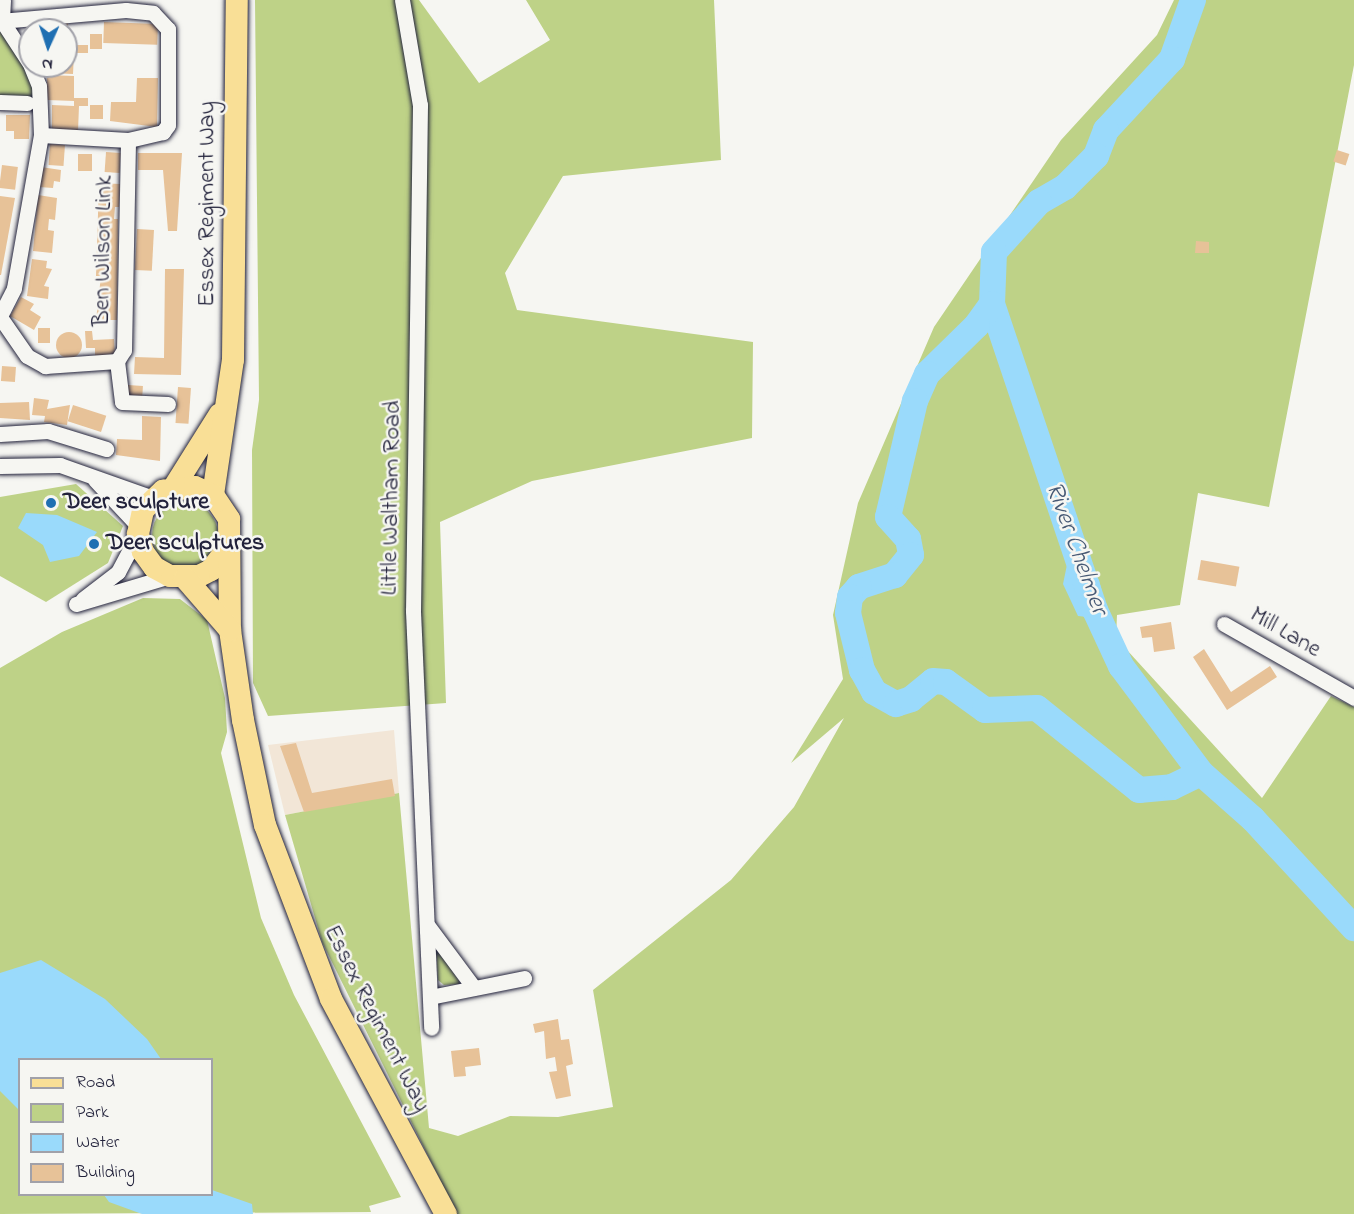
<!DOCTYPE html>
<html>
<head>
<meta charset="utf-8">
<style>
	body { margin:0 }
	#map { position:relative; width:1354px; height:1214px; overflow:hidden; background:#f6f6f2; font-family:"Indie Flower",sans-serif }
	div>[style] { position:absolute }
	.built>* { inset:0; background:#f2e6d7 }
	.green>* { inset:0; background:#bed287 }
	.round { border-radius:50% }
	.water>* { inset:0; background:#9adafb }
	.river>* { height:26px; margin:-13px; padding:0 13px; transform-origin:13px; border-radius:13px; background:#9adafb }
	.building>* { inset:0; background:#e7c298; transform-origin:0 0 }
	.roads { filter:drop-shadow(0 0 2px #22223b) drop-shadow(0 0 2px #22223b) }
	.minor>* { height:15px; margin:-7.5px; padding:0 7.5px; transform-origin:7.5px; border-radius:7.5px; background:#f6f6f2 }
	.primary>* { height:22px; margin:-11px; padding:0 11px; transform-origin:11px; border-radius:11px; background:#f9df96 }
	.dots>* { width:16px; height:16px; translate:-50% -50%; box-sizing:border-box; border:3px solid #f6f6f2; border-radius:50% }
	span { translate:-50% -50%; white-space:nowrap; text-align:center; line-height:1.15; -webkit-text-stroke:5px #f6f6f2; paint-order:stroke }
	.street-label { font-size:24px; color:#22223b }
	.poi-label { font-size:24px; color:#22223b; font-weight:700 }
	.left { translate:0 -50%; text-align:left }
	.water-label { font-size:26px; color:#465975; font-style:italic }
	.legend { position:absolute; left:18px; top:1058px; width:195px; height:138px; box-sizing:border-box; background:#f6f6f2; border:2px solid #a1a1a9; margin:0; padding:8px 10px; list-style:none; font-size:18px; color:#22223b }
	.legend li { display:flex; align-items:center; gap:12px; height:30px }
	.legend b { width:30px; border:2px solid #a1a1a9 }
	.north { position:absolute; left:18px; top:18px; width:60px; height:60px; box-sizing:border-box; background:#f6f6f2; border:2px solid #a1a1a9; border-radius:50%; rotate:183deg; font-size:16px; font-weight:700; line-height:24px; text-align:center; color:#22223b }
	.north::after { content:''; display:block; margin:auto; width:21px; height:27px; background:#1f6fb2; clip-path:polygon(50% 0,100% 100%,50% 72%,0 100%) }
</style>
</head>
<body>
<div id="map">
	<div class="built">
		<div style="clip-path:polygon(394px 730px,399px 793px,285px 815px,268px 745px)"></div>
	</div>
	<div class="green">
		<div style="clip-path:polygon(255px 0,419px 0,479px 83px,550px 40px,526px 0,714px 0,721px 160px,563px 176px,505px 273px,517px 310px,753px 342px,752px 438px,532px 481px,440px 522px,446px 703px,268px 716px,253px 683px,252px 450px,259px 400px)"></div>
		<div style="clip-path:polygon(1174px 0,1354px 0,1354px 65px,1269px 507px,1198px 493px,1180px 605px,1117px 615px,1116px 638px,1262px 798px,1331px 696px,1354px 707px,1354px 1214px,457px 1214px,322px 942px,285px 815px,399px 793px,429px 1128px,458px 1136px,510px 1116px,558px 1117px,613px 1107px,593px 990px,731px 880px,794px 807px,844px 718px,791px 763px,843px 679px,833px 615px,858px 503px,934px 327px,1061px 140px,1157px 35px)"></div>
		<div style="clip-path:polygon(0 27px,34px 84px,37px 110px,0 97px)"></div>
		<div style="clip-path:polygon(76px 484px,123px 526px,108px 563px,46px 602px,0 576px,0 497px)"></div>
		<div class="round" style="left:152px;top:502px;width:66px;height:66px"></div>
		<div style="clip-path:polygon(evenodd,143px 598px,180px 599px,207px 620px,225px 698px,227px 732px,221px 753px,261px 918px,294px 995px,401px 1197px,369px 1206px,371px 1212px,0 1214px,0 668px,62px 632px,143px 598px,20px 1060px,212px 1060px,212px 1194px,20px 1194px,20px 1060px)"></div>
		<div style="clip-path:polygon(436px 947px,459px 981px,459px 984px,444px 985px,438px 980px)"></div>
	</div>
	<div class="water">
		<div style="clip-path:polygon(26px 513px,57px 515px,97px 532px,79px 556px,50px 562px,43px 545px,18px 528px)"></div>
		<div style="clip-path:polygon(1082px 548px,1087px 567px,1099px 580px,1106px 608px,1087px 617px,1078px 616px,1063px 584px,1069px 555px)"></div>
		<div style="clip-path:polygon(41px 960px,105px 999px,147px 1039px,161px 1059px,20px 1060px,19px 1110px,0 1091px,0 973px)"></div>
		<div style="clip-path:polygon(212px 1190px,252px 1204px,253px 1214px,142px 1214px,109px 1202px,104px 1195px,212px 1194px)"></div>
	</div>
	<div class="river">
		<div style="left:1193px;top:0;width:63px;rotate:109.6deg"></div>
		<div style="left:1172px;top:59px;width:97px;rotate:132.9deg"></div>
		<div style="left:1106px;top:130px;width:28px;rotate:111deg"></div>
		<div style="left:1096px;top:156px;width:44px;rotate:135deg"></div>
		<div style="left:1065px;top:187px;width:30px;rotate:150deg"></div>
		<div style="left:1039px;top:202px;width:67px;rotate:132deg"></div>
		<div style="left:994px;top:252px;width:52px;rotate:92.2deg"></div>
		<div style="left:992px;top:304px;width:323px;rotate:71.4deg"></div>
		<div style="left:1095px;top:610px;width:62px;rotate:65.1deg"></div>
		<div style="left:1121px;top:666px;width:134px;rotate:53.2deg"></div>
		<div style="left:1201px;top:773px;width:69px;rotate:41.5deg"></div>
		<div style="left:1253px;top:819px;width:149px;rotate:47.2deg"></div>
		<div style="left:992px;top:304px;width:26px;rotate:126deg"></div>
		<div style="left:977px;top:325px;width:70px;rotate:135.6deg"></div>
		<div style="left:927px;top:374px;width:30px;rotate:114deg"></div>
		<div style="left:915px;top:401px;width:119px;rotate:103.1deg"></div>
		<div style="left:888px;top:517px;width:30px;rotate:48deg"></div>
		<div style="left:908px;top:539px;width:16px;rotate:79deg"></div>
		<div style="left:911px;top:555px;width:26px;rotate:129deg"></div>
		<div style="left:895px;top:575px;width:38px;rotate:162deg"></div>
		<div style="left:859px;top:587px;width:13px;rotate:132deg"></div>
		<div style="left:850px;top:597px;width:16px;rotate:97deg"></div>
		<div style="left:848px;top:613px;width:59px;rotate:76.2deg"></div>
		<div style="left:862px;top:670px;width:25px;rotate:61deg"></div>
		<div style="left:874px;top:692px;width:25px;rotate:29deg"></div>
		<div style="left:896px;top:704px;width:16px;rotate:-18deg"></div>
		<div style="left:911px;top:699px;width:28px;rotate:-39deg"></div>
		<div style="left:933px;top:681px;width:13px;rotate:4deg"></div>
		<div style="left:946px;top:682px;width:48px;rotate:35.7deg"></div>
		<div style="left:985px;top:710px;width:52px;rotate:-2.2deg"></div>
		<div style="left:1037px;top:708px;width:131px;rotate:38.8deg"></div>
		<div style="left:1139px;top:790px;width:33px;rotate:-5deg"></div>
		<div style="left:1172px;top:787px;width:32px;rotate:-26deg"></div>
	</div>
	<div class="building">
		<div style="clip-path:polygon(48px 21px,68px 21px,68px 36px,66px 30px,47px 30px)"></div>
		<div style="left:104px;top:22px;width:54px;height:21px;rotate:2deg"></div>
		<div style="left:90px;top:34px;width:12px;height:15px"></div>
		<div style="clip-path:polygon(73px 45px,88px 45px,88px 53px,74px 53px,73px 74px,49px 73px,49px 66px,66px 66px,66px 50px,73px 50px)"></div>
		<div style="clip-path:polygon(47px 75px,74px 76px,74px 98px,88px 98px,88px 106px,79px 106px,78px 131px,52px 130px,52px 105px,74px 106px,74px 101px,47px 100px)"></div>
		<div style="clip-path:polygon(137px 78px,158px 78px,157px 127px,110px 121px,111px 102px,136px 102px)"></div>
		<div style="left:90px;top:105px;width:13px;height:14px"></div>
		<div style="clip-path:polygon(6px 115px,30px 115px,29px 139px,14px 139px,14px 131px,6px 131px)"></div>
		<div style="left:50px;top:144px;width:15px;height:21px;rotate:4deg"></div>
		<div style="left:1337px;top:150px;width:13px;height:12px;rotate:18deg"></div>
		<div style="left:106px;top:152px;width:15px;height:20px;rotate:4deg"></div>
		<div style="clip-path:polygon(138px 153px,182px 153px,177px 231px,168px 231px,163px 170px,138px 170px)"></div>
		<div style="left:78px;top:154px;width:14px;height:17px"></div>
		<div style="left:2px;top:165px;width:16px;height:23px;rotate:7deg"></div>
		<div style="clip-path:polygon(41px 167px,61px 170px,60px 182px,54px 181px,53px 188px,39px 187px)"></div>
		<div style="clip-path:polygon(99px 183px,120px 184px,119px 207px,115px 207px,114px 219px,118px 219px,117px 320px,96px 320px,101px 276px,96px 276px)"></div>
		<div style="clip-path:polygon(38px 195px,57px 198px,55px 220px,49px 219px,48px 230px,54px 231px,52px 253px,33px 251px)"></div>
		<div style="clip-path:polygon(0 196px,15px 198px,1px 275px,0 275px)"></div>
		<div style="left:137px;top:229px;width:17px;height:41px;rotate:3deg"></div>
		<div style="clip-path:polygon(1196px 241px,1209px 242px,1209px 253px,1195px 253px)"></div>
		<div style="clip-path:polygon(32px 259px,47px 261px,46px 268px,52px 269px,44px 286px,49px 287px,48px 299px,27px 296px)"></div>
		<div style="clip-path:polygon(165px 269px,184px 269px,181px 375px,134px 374px,135px 357px,164px 358px)"></div>
		<div style="clip-path:polygon(21px 297px,34px 304px,30px 310px,41px 317px,34px 330px,10px 316px)"></div>
		<div style="left:38px;top:328px;width:12px;height:15px"></div>
		<div style="clip-path:polygon(85px 331px,92px 331px,93px 340px,114px 339px,115px 355px,95px 356px,95px 348px,86px 348px)"></div>
		<div class="round" style="left:56px;top:332px;width:26px;height:26px"></div>
		<div style="left:2px;top:366px;width:14px;height:15px;rotate:4deg"></div>
		<div style="left:128px;top:385px;width:15px;height:10px;rotate:4deg"></div>
		<div style="left:178px;top:387px;width:13px;height:36px;rotate:4deg"></div>
		<div style="clip-path:polygon(34px 398px,49px 400px,47px 409px,70px 405px,67px 425px,44px 422px,45px 416px,32px 415px)"></div>
		<div style="clip-path:polygon(29px 402px,30px 420px,0 418px,0 403px)"></div>
		<div style="left:73px;top:405px;width:35px;height:17px;rotate:18deg"></div>
		<div style="clip-path:polygon(142px 416px,161px 417px,160px 461px,116px 455px,117px 439px,142px 440px)"></div>
		<div style="left:1201px;top:560px;width:39px;height:20px;rotate:10deg"></div>
		<div style="clip-path:polygon(1171px 622px,1175px 649px,1154px 652px,1152px 637px,1142px 638px,1140px 627px)"></div>
		<div style="clip-path:polygon(1204px 649px,1231px 692px,1270px 666px,1277px 677px,1227px 710px,1193px 657px)"></div>
		<div style="clip-path:polygon(296px 743px,312px 793px,392px 779px,395px 796px,304px 812px,280px 746px)"></div>
		<div style="clip-path:polygon(558px 1019px,561px 1040px,569px 1039px,573px 1064px,566px 1066px,571px 1096px,556px 1099px,549px 1072px,557px 1071px,555px 1057px,546px 1059px,544px 1031px,535px 1033px,533px 1024px)"></div>
		<div style="clip-path:polygon(479px 1048px,481px 1065px,465px 1067px,466px 1076px,454px 1077px,451px 1051px)"></div>
	</div>
	<div class="roads">
		<div class="minor">
			<div style="left:3px;top:0;width:21px;rotate:93deg"></div>
			<div style="left:2px;top:21px;width:51px;rotate:56.9deg"></div>
			<div style="left:402px;top:0;width:107px;rotate:80.3deg"></div>
			<div style="left:420px;top:105px;width:506px;rotate:90.79deg"></div>
			<div style="left:413px;top:611px;width:417px;rotate:87.5deg"></div>
			<div style="left:0;top:21px;width:126px;rotate:-5deg"></div>
			<div style="left:126px;top:10px;width:27px;rotate:6deg"></div>
			<div style="left:153px;top:13px;width:22px;rotate:47deg"></div>
			<div style="left:168px;top:29px;width:96px;rotate:90deg"></div>
			<div style="left:168px;top:125px;width:9px;rotate:126deg"></div>
			<div style="left:163px;top:132px;width:36px;rotate:167deg"></div>
			<div style="left:128px;top:140px;width:87px;rotate:-176.7deg"></div>
			<div style="left:0;top:102px;width:27px;rotate:2deg"></div>
			<div style="left:0;top:316px;width:31px;rotate:-63deg"></div>
			<div style="left:14px;top:288px;width:155px;rotate:-80deg"></div>
			<div style="left:41px;top:135px;width:49px;rotate:-92.3deg"></div>
			<div style="left:39px;top:86px;width:22px;rotate:-112deg"></div>
			<div style="left:0;top:317px;width:47px;rotate:55.3deg"></div>
			<div style="left:27px;top:356px;width:21px;rotate:29deg"></div>
			<div style="left:45px;top:366px;width:72px;rotate:-4deg"></div>
			<div style="left:117px;top:361px;width:13px;rotate:-58deg"></div>
			<div style="left:124px;top:350px;width:210px;rotate:-88.9deg"></div>
			<div style="left:117px;top:361px;width:41px;rotate:83deg"></div>
			<div style="left:122px;top:402px;width:46px;rotate:2.5deg"></div>
			<div style="left:0;top:434px;width:48px;rotate:-3.6deg"></div>
			<div style="left:48px;top:431px;width:61px;rotate:17.2deg"></div>
			<div style="left:0;top:466px;width:60px;rotate:-1deg"></div>
			<div style="left:60px;top:465px;width:99px;rotate:19.5deg"></div>
			<div style="left:95px;top:480px;width:63px;rotate:46.9deg"></div>
			<div style="left:83px;top:599px;width:44px;rotate:-37.6deg"></div>
			<div style="left:118px;top:572px;width:43px;rotate:-62.2deg"></div>
			<div style="left:76px;top:604px;width:98px;rotate:-16.6deg"></div>
			<div style="left:1224px;top:624px;width:150px;rotate:29.6deg"></div>
			<div style="left:428px;top:926px;width:77px;rotate:53.4deg"></div>
			<div style="left:430px;top:997px;width:96px;rotate:-11.4deg"></div>
		</div>
		<div class="primary">
			<div style="left:174px;top:487px;width:86px;rotate:-57.8deg"></div>
			<div style="left:213px;top:495px;width:136px;rotate:-81.6deg"></div>
			<div style="left:233px;top:360px;width:360px;rotate:-89.4deg"></div>
			<div style="left:228px;top:548px;width:28px;rotate:128deg"></div>
			<div style="left:211px;top:570px;width:13px;rotate:153deg"></div>
			<div style="left:199px;top:576px;width:29px;rotate:180deg"></div>
			<div style="left:170px;top:576px;width:18px;rotate:-151deg"></div>
			<div style="left:154px;top:567px;width:19px;rotate:-126deg"></div>
			<div style="left:143px;top:552px;width:19px;rotate:-106deg"></div>
			<div style="left:138px;top:534px;width:25px;rotate:-78deg"></div>
			<div style="left:143px;top:510px;width:28px;rotate:-44deg"></div>
			<div style="left:163px;top:491px;width:32px;rotate:-7deg"></div>
			<div style="left:195px;top:487px;width:20px;rotate:24deg"></div>
			<div style="left:213px;top:495px;width:29px;rotate:56deg"></div>
			<div style="left:229px;top:519px;width:111px;rotate:89.5deg"></div>
			<div style="left:230px;top:630px;width:91px;rotate:81.8deg"></div>
			<div style="left:243px;top:720px;width:107px;rotate:78.2deg"></div>
			<div style="left:265px;top:825px;width:186px;rotate:69.2deg"></div>
			<div style="left:331px;top:999px;width:244px;rotate:61.9deg"></div>
			<div style="left:185px;top:578px;width:69px;rotate:49.1deg"></div>
		</div>
	</div>
	<div class="dots">
		<div style="left:51px;top:503px;background:#1f6fb2"></div>
		<div style="left:94px;top:544px;background:#1f6fb2"></div>
	</div>
	<div class="street-label">
		<span style="left:208px;top:204px;rotate:-90deg">Essex Regiment Way</span>
		<span style="left:104px;top:251px;rotate:-89deg">Ben Wilson Link</span>
		<span style="left:392px;top:498px;rotate:-89deg">Little Waltham Road</span>
		<span style="left:1285px;top:633px;rotate:30deg">Mill Lane</span>
		<span style="left:376px;top:1019px;rotate:63deg">Essex Regiment Way</span>
	</div>
	<div class="poi-label">
		<span class="left" style="left:63px;top:503px">Deer sculpture</span>
		<span class="left" style="left:106px;top:544px">Deer sculptures</span>
	</div>
	<div class="water-label">
		<span style="left:1075px;top:549px;rotate:70deg">River Chelmer</span>
	</div>
	<ul class="legend">
	<li><b style="height:8px;background:#f9df96"></b>Road</li>
	<li><b style="height:16px;background:#bed287"></b>Park</li>
	<li><b style="height:16px;background:#9adafb"></b>Water</li>
	<li><b style="height:16px;background:#e7c298"></b>Building</li>
	</ul>
	<div class="north">N</div>
</div>
</body>
</html>
